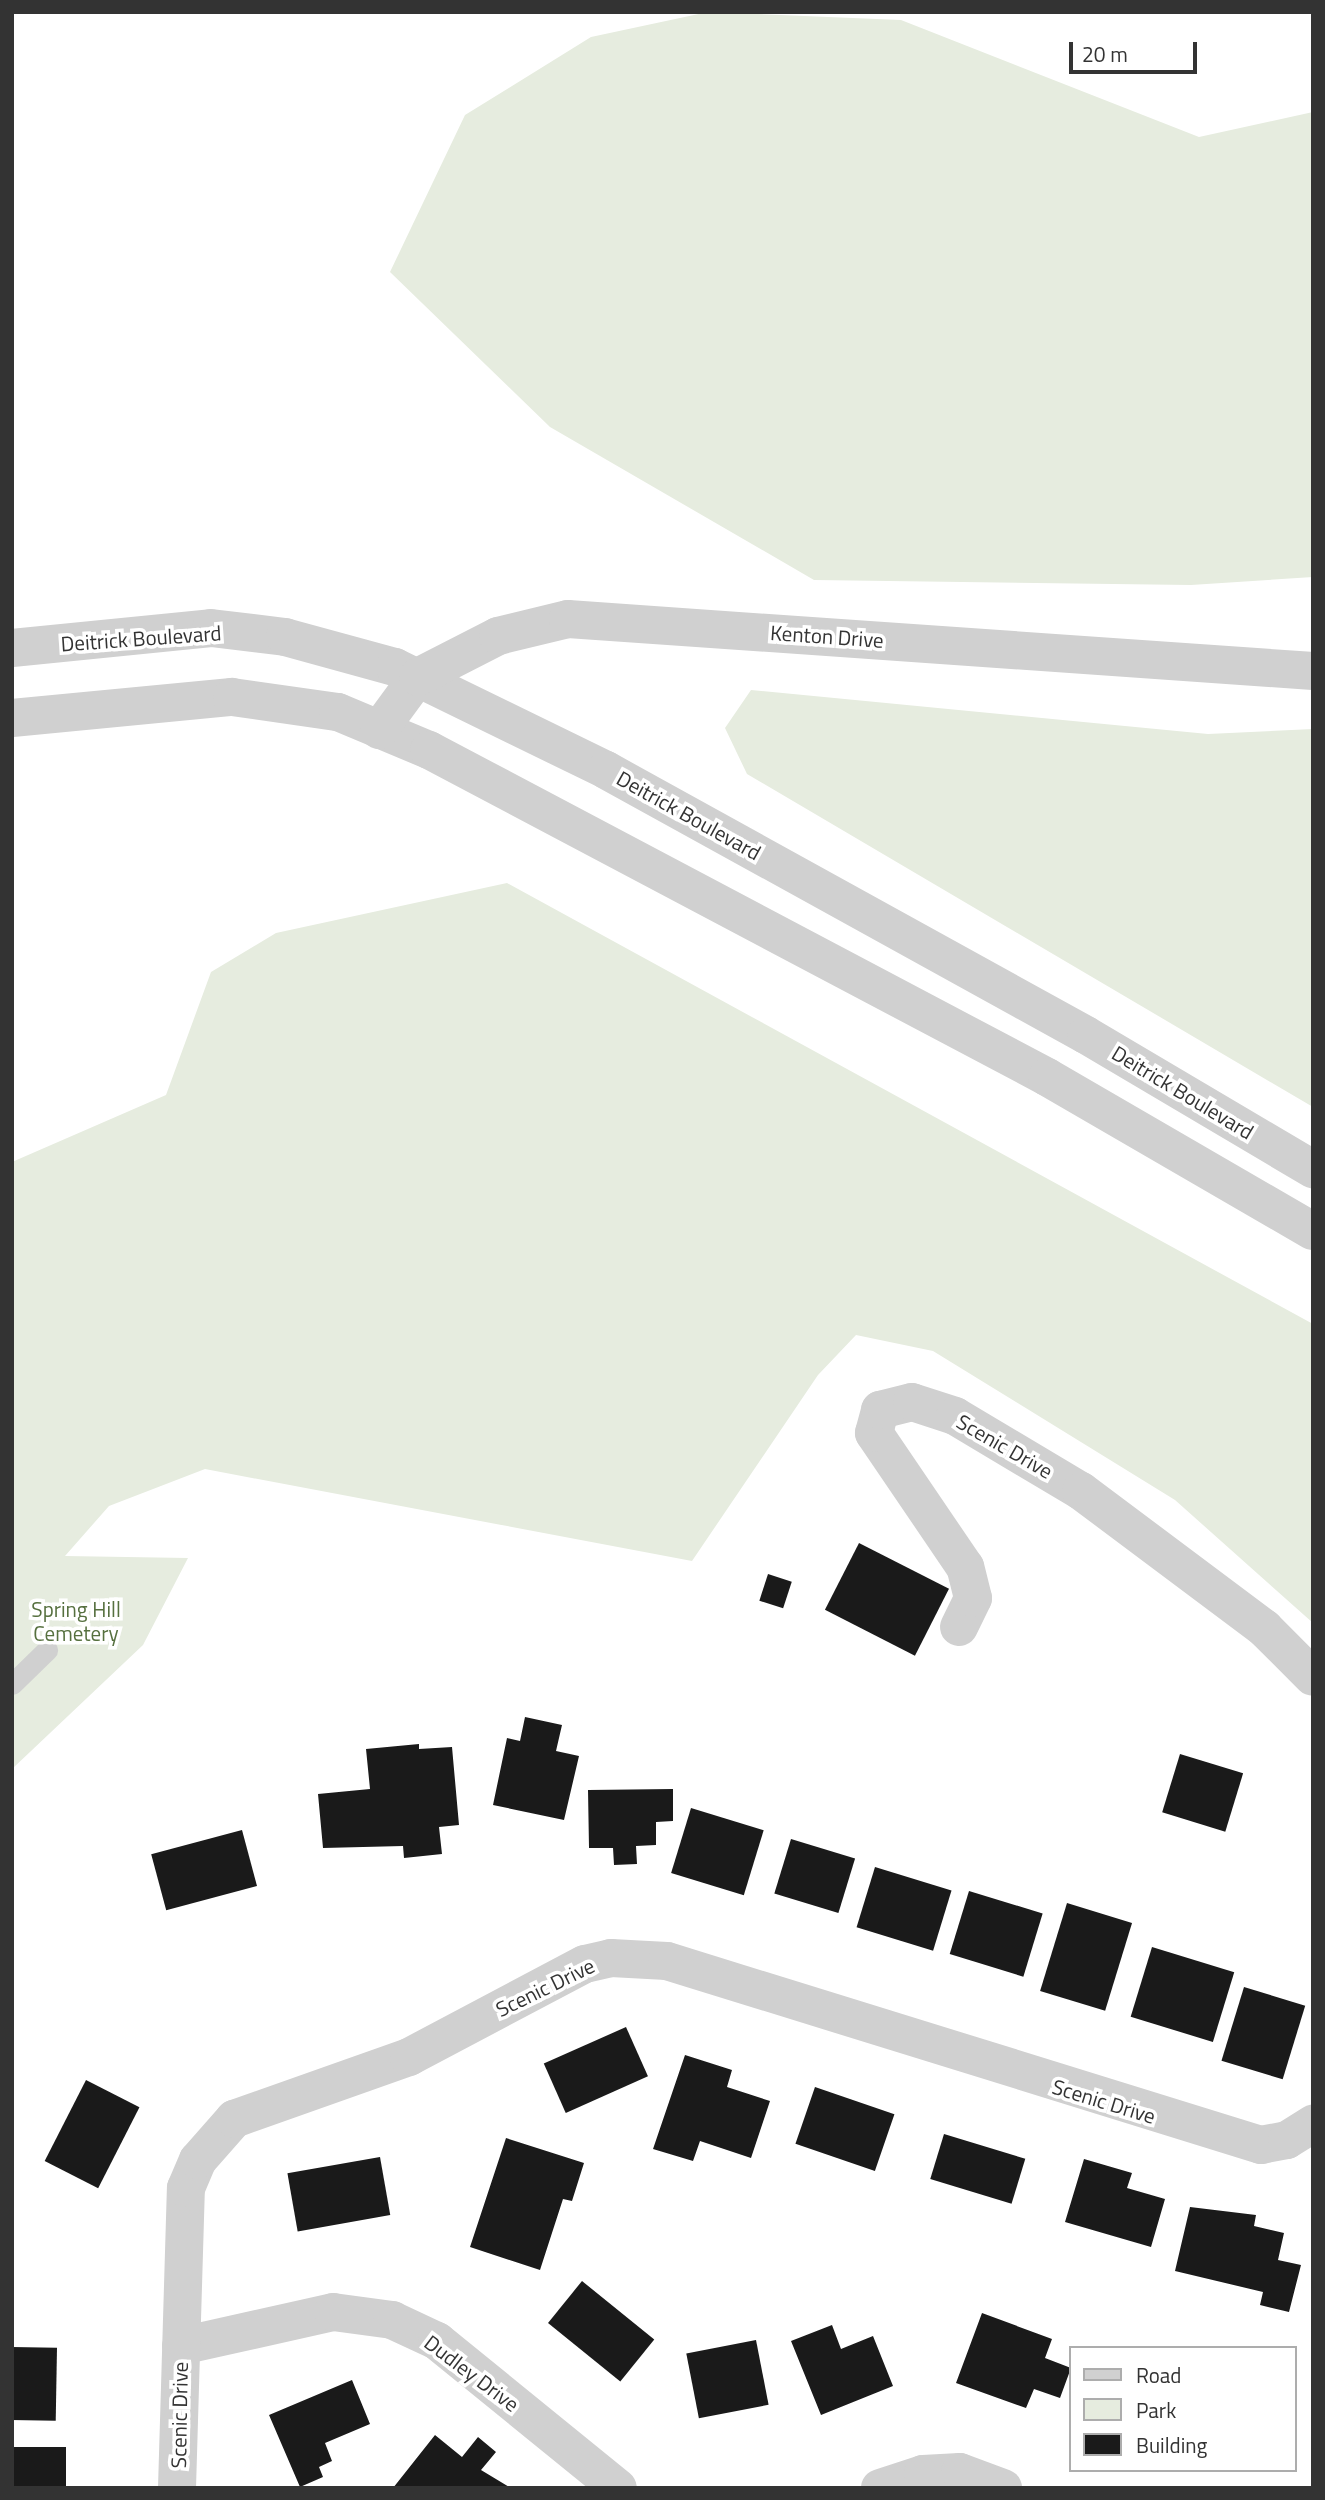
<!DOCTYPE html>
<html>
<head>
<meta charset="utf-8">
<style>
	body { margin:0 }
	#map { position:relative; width:1325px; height:2500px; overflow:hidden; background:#fff; font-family:"Titillium Web",sans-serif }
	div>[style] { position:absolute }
	.green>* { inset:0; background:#e6ecdf }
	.building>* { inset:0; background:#1a1a1a; transform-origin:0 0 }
	.service>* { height:21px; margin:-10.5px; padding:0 10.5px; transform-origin:10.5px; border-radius:10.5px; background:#d0d0d0 }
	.minor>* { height:38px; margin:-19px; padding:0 19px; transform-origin:19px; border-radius:19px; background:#d0d0d0 }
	span { translate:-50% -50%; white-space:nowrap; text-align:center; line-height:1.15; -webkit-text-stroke:7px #fff; paint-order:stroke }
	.street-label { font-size:21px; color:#333 }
	.park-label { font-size:21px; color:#56703f }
	.frame { position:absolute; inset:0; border:14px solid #333; pointer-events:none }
	.legend { position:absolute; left:1069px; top:2346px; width:228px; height:126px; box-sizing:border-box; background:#fff; border:2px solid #adadad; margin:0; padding:9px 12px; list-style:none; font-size:21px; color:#333 }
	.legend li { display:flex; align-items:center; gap:14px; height:35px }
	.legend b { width:35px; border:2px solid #adadad }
	.scale { position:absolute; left:1069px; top:42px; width:128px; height:32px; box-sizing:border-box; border:4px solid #333; border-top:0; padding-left:9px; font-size:21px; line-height:24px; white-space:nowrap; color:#333; -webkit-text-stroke:5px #fff; paint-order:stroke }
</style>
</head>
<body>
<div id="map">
	<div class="green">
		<div style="clip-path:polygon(708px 12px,901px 20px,1199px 137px,1313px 112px,1313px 577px,1191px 585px,814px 580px,550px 427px,390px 272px,465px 115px,591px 37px)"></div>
		<div style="clip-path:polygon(751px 690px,1208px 734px,1313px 729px,1313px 1107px,747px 774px,725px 728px)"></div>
		<div style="clip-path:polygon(507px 883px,1313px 1324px,1313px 1623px,1175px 1500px,933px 1351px,856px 1335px,818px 1375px,692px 1561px,205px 1469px,109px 1506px,65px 1556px,188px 1558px,143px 1645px,12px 1769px,12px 1162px,166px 1095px,211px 972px,276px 933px)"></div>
	</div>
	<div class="building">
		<div style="left:859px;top:1543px;width:101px;height:75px;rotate:27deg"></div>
		<div style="left:768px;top:1574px;width:25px;height:28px;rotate:18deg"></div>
		<div style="clip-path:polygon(525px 1717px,562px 1725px,556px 1751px,579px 1756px,564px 1820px,493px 1805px,507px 1738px,520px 1741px)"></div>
		<div style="clip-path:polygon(419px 1744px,419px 1749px,452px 1747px,459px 1825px,439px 1827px,442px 1854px,404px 1858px,403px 1846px,323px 1848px,318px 1794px,370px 1789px,366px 1749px)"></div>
		<div style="left:1180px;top:1754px;width:66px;height:61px;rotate:17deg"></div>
		<div style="clip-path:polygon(673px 1789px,673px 1821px,656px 1822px,656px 1845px,636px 1846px,637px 1864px,614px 1865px,613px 1848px,589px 1848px,588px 1790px)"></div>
		<div style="left:691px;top:1808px;width:76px;height:68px;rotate:17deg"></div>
		<div style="left:242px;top:1830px;width:58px;height:94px;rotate:75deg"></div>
		<div style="left:791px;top:1839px;width:67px;height:57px;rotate:17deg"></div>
		<div style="left:875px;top:1867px;width:80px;height:63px;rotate:17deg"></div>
		<div style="left:969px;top:1891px;width:77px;height:66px;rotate:17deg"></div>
		<div style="left:1067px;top:1903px;width:68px;height:92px;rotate:17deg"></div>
		<div style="left:1152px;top:1947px;width:86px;height:73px;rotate:17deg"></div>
		<div style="left:1244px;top:1987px;width:64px;height:77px;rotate:17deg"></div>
		<div style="left:626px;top:2027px;width:54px;height:90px;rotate:66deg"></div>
		<div style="clip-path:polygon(685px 2055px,732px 2070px,727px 2087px,770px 2101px,751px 2158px,700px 2141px,693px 2161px,653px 2149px)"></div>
		<div style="left:86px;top:2080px;width:60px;height:91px;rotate:27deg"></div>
		<div style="left:815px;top:2087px;width:84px;height:60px;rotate:19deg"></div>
		<div style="left:944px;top:2134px;width:85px;height:47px;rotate:17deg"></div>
		<div style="clip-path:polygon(506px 2138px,584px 2163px,572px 2201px,563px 2199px,540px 2270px,470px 2247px)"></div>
		<div style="left:380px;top:2157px;width:59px;height:94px;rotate:80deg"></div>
		<div style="clip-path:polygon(1084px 2159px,1132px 2173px,1127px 2188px,1165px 2199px,1151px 2247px,1065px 2222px)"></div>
		<div style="clip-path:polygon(1190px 2207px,1256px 2215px,1254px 2226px,1284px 2233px,1278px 2260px,1301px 2265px,1289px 2312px,1260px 2305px,1263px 2292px,1175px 2271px)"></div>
		<div style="left:582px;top:2281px;width:93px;height:54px;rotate:39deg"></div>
		<div style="clip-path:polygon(982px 2313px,1052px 2339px,1045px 2358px,1071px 2368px,1060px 2398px,1034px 2389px,1026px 2408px,956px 2383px)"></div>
		<div style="clip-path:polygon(832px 2325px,841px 2349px,873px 2336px,893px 2386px,821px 2415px,791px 2341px)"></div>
		<div style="left:756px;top:2340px;width:66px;height:71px;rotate:79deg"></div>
		<div style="left:12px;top:2347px;width:45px;height:73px;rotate:1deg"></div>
		<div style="clip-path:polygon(352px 2380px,370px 2424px,325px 2443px,332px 2461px,319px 2467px,323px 2477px,300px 2487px,269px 2415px)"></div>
		<div style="clip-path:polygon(435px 2435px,462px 2457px,478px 2437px,496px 2452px,481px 2470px,511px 2488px,393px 2488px)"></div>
		<div style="left:12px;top:2447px;width:54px;height:41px"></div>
	</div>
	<div class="service">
		<div style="left:12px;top:1684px;width:49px;rotate:-44.2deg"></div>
	</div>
	<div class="minor">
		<div style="left:12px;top:648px;width:200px;rotate:-5.7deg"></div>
		<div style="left:211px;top:628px;width:75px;rotate:6.9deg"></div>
		<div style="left:285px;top:637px;width:114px;rotate:15.3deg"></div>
		<div style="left:395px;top:667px;width:235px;rotate:26deg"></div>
		<div style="left:606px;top:770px;width:548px;rotate:28.9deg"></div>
		<div style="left:1086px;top:1035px;width:264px;rotate:30.6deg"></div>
		<div style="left:12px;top:718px;width:221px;rotate:-5.5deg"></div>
		<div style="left:232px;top:697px;width:107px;rotate:8.1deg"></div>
		<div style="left:338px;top:712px;width:99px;rotate:22.7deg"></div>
		<div style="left:429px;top:750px;width:699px;rotate:27.88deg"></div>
		<div style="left:1047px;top:1077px;width:307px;rotate:30.1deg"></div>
		<div style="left:379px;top:730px;width:66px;rotate:-53.7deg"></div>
		<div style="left:418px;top:677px;width:90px;rotate:-27.1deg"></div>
		<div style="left:498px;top:636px;width:72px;rotate:-13.7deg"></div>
		<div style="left:568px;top:619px;width:747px;rotate:3.99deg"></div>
		<div style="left:959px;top:1627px;width:32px;rotate:-64deg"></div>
		<div style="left:973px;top:1598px;width:32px;rotate:-104deg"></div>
		<div style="left:965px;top:1567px;width:162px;rotate:-124.2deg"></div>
		<div style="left:874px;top:1433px;width:24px;rotate:-75deg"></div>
		<div style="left:880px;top:1410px;width:33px;rotate:-14deg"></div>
		<div style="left:912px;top:1402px;width:45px;rotate:18deg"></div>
		<div style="left:955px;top:1416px;width:147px;rotate:30.8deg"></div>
		<div style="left:1081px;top:1491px;width:229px;rotate:36.8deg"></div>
		<div style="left:1264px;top:1628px;width:69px;rotate:45deg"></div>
		<div style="left:181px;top:2346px;width:156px;rotate:-12.6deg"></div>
		<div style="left:333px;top:2312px;width:60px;rotate:7.7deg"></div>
		<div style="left:392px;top:2320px;width:50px;rotate:25deg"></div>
		<div style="left:437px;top:2341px;width:233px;rotate:39.1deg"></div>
		<div style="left:177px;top:2488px;width:300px;rotate:-88.3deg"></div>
		<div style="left:186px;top:2188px;width:30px;rotate:-67deg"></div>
		<div style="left:198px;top:2160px;width:55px;rotate:-48.7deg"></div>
		<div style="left:234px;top:2119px;width:186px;rotate:-19.5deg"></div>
		<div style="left:409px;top:2057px;width:199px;rotate:-27.9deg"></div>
		<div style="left:585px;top:1964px;width:27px;rotate:-13deg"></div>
		<div style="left:611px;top:1958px;width:56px;rotate:3.1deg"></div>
		<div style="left:667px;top:1961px;width:622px;rotate:17.21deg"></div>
		<div style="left:1261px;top:2145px;width:26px;rotate:-11deg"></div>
		<div style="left:1287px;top:2140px;width:31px;rotate:-32deg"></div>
		<div style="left:880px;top:2488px;width:45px;rotate:-18deg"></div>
		<div style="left:923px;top:2474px;width:37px;rotate:-3deg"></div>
		<div style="left:960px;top:2472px;width:46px;rotate:20.4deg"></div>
	</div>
	<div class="street-label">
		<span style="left:827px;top:636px;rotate:4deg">Kenton Drive</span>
		<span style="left:141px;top:638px;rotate:-4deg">Deitrick Boulevard</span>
		<span style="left:689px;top:815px;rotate:29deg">Deitrick Boulevard</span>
		<span style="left:1183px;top:1092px;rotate:31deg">Deitrick Boulevard</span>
		<span style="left:1005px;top:1446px;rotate:30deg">Scenic Drive</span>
		<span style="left:545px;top:1987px;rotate:-26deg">Scenic Drive</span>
		<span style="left:1104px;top:2101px;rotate:17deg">Scenic Drive</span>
		<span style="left:472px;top:2373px;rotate:37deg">Dudley Drive</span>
		<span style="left:179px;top:2415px;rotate:-89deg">Scenic Drive</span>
	</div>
	<div class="park-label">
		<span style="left:76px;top:1621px">Spring Hill<br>Cemetery</span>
	</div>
	<div class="frame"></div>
	<ul class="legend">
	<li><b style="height:9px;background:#d0d0d0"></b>Road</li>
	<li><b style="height:19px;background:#e6ecdf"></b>Park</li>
	<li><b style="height:19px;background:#1a1a1a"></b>Building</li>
	</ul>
	<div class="scale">20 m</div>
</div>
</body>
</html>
